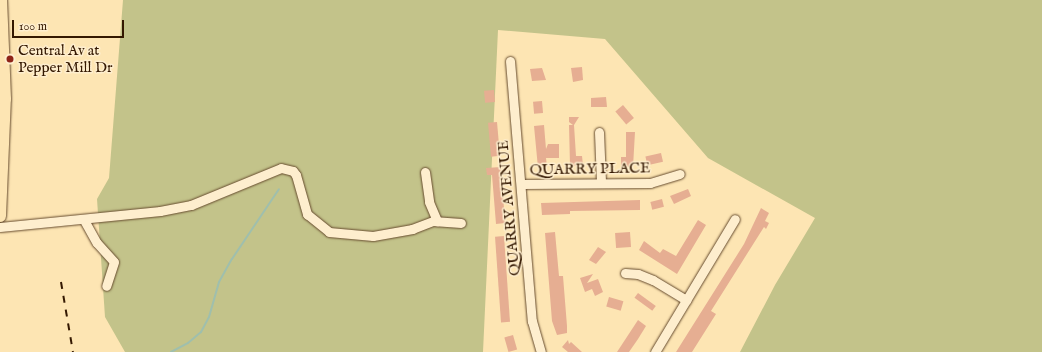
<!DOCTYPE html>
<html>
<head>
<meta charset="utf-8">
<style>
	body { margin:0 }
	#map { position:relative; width:1042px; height:352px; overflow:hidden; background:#fde5b3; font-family:"IM FELL English",serif }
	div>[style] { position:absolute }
	.green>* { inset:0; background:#c3c38a }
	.stream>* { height:2px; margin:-1px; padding:0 1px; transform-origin:1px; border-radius:1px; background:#9fbfad }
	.building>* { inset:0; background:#e6ae92; transform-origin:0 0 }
	.roads { filter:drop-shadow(0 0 1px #664b2e) drop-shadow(0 0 1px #664b2e) }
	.minor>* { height:9px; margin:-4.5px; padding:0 4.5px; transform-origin:4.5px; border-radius:4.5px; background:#feeece }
	.major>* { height:12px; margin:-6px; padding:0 6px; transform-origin:6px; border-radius:6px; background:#fde5b3 }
	.rail>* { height:2px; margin-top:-1px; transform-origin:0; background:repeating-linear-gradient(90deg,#341801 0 7px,transparent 0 14px) }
	.dots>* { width:11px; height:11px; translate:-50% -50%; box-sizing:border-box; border:2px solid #feeece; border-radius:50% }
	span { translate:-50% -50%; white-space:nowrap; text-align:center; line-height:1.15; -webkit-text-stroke:3px #feeece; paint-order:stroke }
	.poi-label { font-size:15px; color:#341801 }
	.left { translate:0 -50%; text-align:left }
	.street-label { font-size:15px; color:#341801 }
	.scale { position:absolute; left:12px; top:20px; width:112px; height:18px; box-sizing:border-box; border:2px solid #341801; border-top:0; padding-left:5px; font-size:12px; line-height:14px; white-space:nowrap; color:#341801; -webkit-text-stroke:3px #feeece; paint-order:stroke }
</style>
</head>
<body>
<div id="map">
	<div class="green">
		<div style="clip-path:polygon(123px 0,1042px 0,1042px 352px,740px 352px,775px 285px,815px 218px,708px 158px,605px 39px,498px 30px,483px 352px,125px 352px,105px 317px,97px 199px,109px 178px)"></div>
	</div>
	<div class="stream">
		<div style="left:171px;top:352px;width:19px;rotate:-28deg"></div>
		<div style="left:188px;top:343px;width:17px;rotate:-40deg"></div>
		<div style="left:201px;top:332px;width:17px;rotate:-62deg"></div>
		<div style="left:209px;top:317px;width:36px;rotate:-74deg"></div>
		<div style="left:219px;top:282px;width:26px;rotate:-61deg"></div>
		<div style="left:232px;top:259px;width:84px;rotate:-56.1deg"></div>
	</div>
	<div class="building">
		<div style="clip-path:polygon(582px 67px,583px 80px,573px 82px,571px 68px)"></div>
		<div style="clip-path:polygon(542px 68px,546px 80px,532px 81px,530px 69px)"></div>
		<div style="left:494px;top:90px;width:12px;height:10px;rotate:85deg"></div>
		<div style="clip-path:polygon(606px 97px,607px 107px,591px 107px,591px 98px)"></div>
		<div style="left:542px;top:101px;width:12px;height:9px;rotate:85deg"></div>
		<div style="left:623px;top:105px;width:17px;height:10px;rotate:50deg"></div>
		<div style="clip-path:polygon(569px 117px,579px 117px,574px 125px,576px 156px,582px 156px,583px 165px,570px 166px,569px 125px,573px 125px,569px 122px)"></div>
		<div style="left:497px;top:122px;width:34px;height:9px;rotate:85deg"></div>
		<div style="clip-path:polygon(544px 125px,546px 149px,548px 144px,559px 144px,559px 158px,546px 158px,547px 167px,538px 168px,534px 126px)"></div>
		<div style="clip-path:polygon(626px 132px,635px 132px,633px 167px,621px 167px,621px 157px,626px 157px)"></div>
		<div style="left:661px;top:153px;width:9px;height:16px;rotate:77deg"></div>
		<div style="clip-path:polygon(501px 167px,505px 223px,496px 224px,492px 175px,487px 175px,486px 168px)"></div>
		<div style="clip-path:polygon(688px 189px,691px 196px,674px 204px,670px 196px)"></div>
		<div style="left:662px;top:199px;width:8px;height:12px;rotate:76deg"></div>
		<div style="clip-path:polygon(640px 200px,640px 210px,570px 211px,570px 214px,542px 215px,541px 203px)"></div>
		<div style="clip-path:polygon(761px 208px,769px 213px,765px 221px,769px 223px,766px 229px,764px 227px,711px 311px,716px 314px,692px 352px,676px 352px,744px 244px)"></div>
		<div style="clip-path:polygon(698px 220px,706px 225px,677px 274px,639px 250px,644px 241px,660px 253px,663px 249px,676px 256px)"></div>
		<div style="clip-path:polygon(555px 232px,559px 276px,563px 276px,567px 326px,567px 333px,557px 335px,552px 321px,545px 233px)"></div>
		<div style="left:630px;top:232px;width:15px;height:15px;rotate:86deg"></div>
		<div style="left:504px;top:236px;width:86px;height:9px;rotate:86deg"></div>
		<div style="clip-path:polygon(598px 247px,606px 252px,596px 264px,589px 260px)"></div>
		<div style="clip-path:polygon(593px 274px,587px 283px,598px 279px,603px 292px,595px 296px,592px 289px,585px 292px,580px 278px)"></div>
		<div style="left:638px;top:293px;width:22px;height:6px;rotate:36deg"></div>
		<div style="left:609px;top:297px;width:15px;height:10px;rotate:16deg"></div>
		<div style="clip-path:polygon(638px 320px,646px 326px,638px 339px,629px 352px,617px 352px)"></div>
		<div style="left:513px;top:335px;width:15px;height:9px;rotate:74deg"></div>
		<div style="clip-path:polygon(568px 340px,569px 344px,571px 342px,582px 352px,568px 352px,562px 347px)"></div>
	</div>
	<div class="roads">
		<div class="minor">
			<div style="left:510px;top:61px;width:261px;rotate:85.2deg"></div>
			<div style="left:532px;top:321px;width:32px;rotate:74deg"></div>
			<div style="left:599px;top:132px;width:50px;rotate:87.7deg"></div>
			<div style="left:425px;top:172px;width:30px;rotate:82deg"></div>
			<div style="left:429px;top:202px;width:21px;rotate:67deg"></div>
			<div style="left:522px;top:184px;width:128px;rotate:-0.4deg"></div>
			<div style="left:650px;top:183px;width:31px;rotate:-17deg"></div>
			<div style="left:84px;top:220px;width:26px;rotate:61deg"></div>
			<div style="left:97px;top:243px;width:25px;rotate:48deg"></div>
			<div style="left:114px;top:262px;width:25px;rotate:108deg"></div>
			<div style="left:0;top:227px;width:161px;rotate:-5.7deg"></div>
			<div style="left:160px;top:211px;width:32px;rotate:-11deg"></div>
			<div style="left:191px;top:205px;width:97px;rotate:-22.3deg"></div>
			<div style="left:281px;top:168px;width:12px;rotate:14deg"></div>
			<div style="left:293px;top:171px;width:5px;rotate:53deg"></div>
			<div style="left:296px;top:175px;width:41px;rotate:74.2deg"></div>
			<div style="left:307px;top:214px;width:28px;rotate:39deg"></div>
			<div style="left:329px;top:232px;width:44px;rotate:5.2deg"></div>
			<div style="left:373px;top:236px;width:40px;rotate:-10deg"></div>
			<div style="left:412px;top:229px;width:22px;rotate:-21deg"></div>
			<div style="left:433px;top:221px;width:28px;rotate:4deg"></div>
			<div style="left:625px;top:273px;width:13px;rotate:4deg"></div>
			<div style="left:638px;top:274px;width:16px;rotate:22deg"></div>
			<div style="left:653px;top:280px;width:39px;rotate:31deg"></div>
			<div style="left:655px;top:352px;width:155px;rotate:-59deg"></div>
		</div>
		<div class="major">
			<div style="left:0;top:216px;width:117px;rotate:-87.6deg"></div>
			<div style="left:5px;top:99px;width:99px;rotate:-92.3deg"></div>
		</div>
	</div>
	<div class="rail">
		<div style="left:61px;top:282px;width:71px;rotate:80.3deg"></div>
	</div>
	<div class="dots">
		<div style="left:10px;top:59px;background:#8f2418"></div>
	</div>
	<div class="poi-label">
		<span class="left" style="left:18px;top:59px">Central Av at<br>Pepper Mill Dr</span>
	</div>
	<div class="street-label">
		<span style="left:590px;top:169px;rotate:-1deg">QUARRY PLACE</span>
		<span style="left:509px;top:208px;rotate:-95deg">QUARRY AVENUE</span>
	</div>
	<div class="scale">100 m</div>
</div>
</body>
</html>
